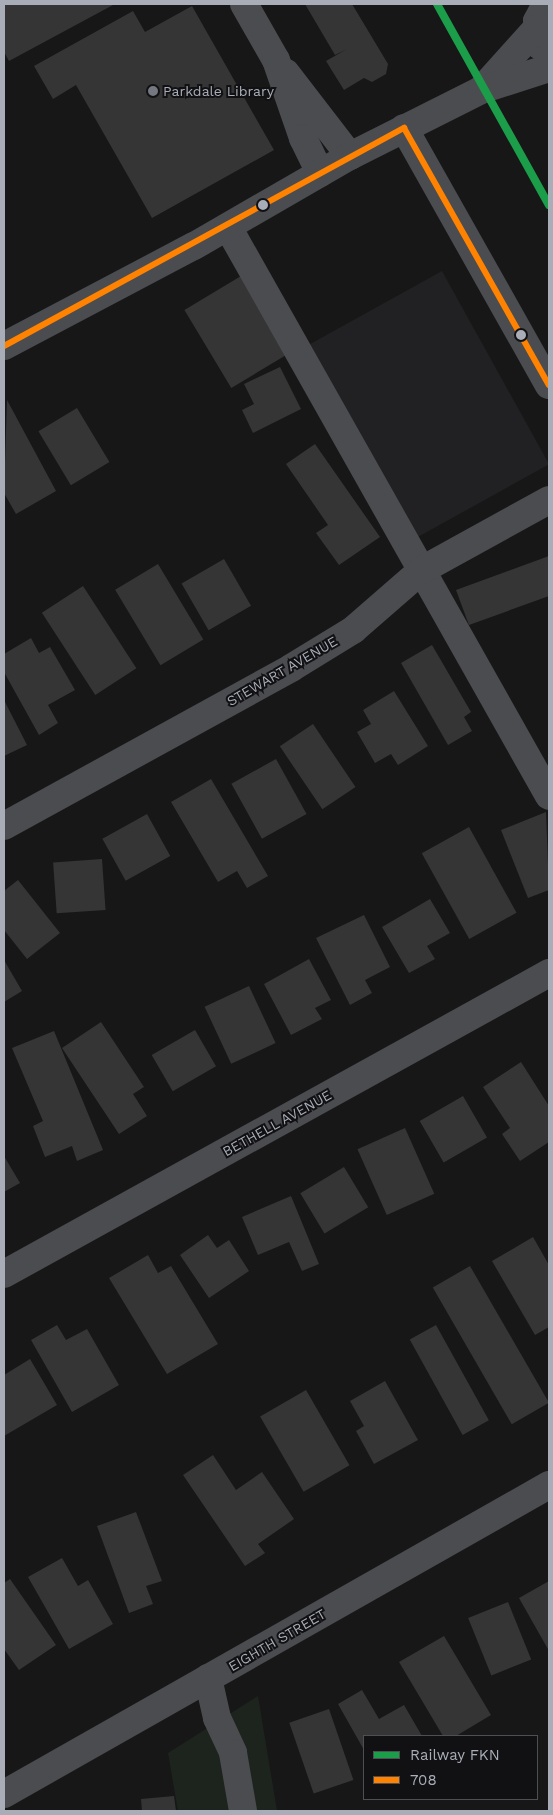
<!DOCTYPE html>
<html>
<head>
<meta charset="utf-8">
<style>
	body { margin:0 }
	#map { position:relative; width:553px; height:1815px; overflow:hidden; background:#171717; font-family:"Work Sans",sans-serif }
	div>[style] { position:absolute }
	.built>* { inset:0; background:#212123; transform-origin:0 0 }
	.green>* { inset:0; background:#1d241e }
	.building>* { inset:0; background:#353536; transform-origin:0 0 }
	.minor>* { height:28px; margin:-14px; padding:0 14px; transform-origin:14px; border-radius:14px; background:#4b4c50 }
	.bus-1>* { height:6px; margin:-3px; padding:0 3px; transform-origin:3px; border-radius:3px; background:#ff8200 }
	.rail-1>* { height:8px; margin:-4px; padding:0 4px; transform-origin:4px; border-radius:4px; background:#1b9d49 }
	.dots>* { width:14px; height:14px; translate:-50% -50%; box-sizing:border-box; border:2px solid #111113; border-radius:50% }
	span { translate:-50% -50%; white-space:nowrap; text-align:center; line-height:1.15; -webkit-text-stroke:4px #111113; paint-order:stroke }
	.poi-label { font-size:14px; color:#a8adb8 }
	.left { translate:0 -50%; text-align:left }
	.street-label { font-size:14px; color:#a8adb8 }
	.frame { position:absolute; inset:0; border:5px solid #a8adb8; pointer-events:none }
	.legend { position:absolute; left:363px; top:1735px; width:175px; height:65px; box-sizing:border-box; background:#111113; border:1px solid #4d4f55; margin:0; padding:6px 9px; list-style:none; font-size:15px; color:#a8adb8 }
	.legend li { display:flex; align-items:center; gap:10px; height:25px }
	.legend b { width:25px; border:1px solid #4d4f55 }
</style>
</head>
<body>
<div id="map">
	<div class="built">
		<div style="left:442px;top:271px;width:221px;height:161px;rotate:61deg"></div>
	</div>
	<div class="green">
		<div style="clip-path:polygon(258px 1696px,277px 1811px,178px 1811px,168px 1753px)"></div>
	</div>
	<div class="building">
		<div style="clip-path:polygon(4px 4px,112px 4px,113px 5px,9px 61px,4px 52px)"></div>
		<div style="clip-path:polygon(305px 4px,352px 4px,388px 64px,386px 74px,372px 82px,364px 78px,344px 90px,326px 61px,347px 49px,335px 55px)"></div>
		<div style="clip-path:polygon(192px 6px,274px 150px,152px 218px,76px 85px,53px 99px,34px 66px,133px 11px,145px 32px)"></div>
		<div style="left:241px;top:276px;width:91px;height:66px;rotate:59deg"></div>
		<div style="clip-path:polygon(280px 367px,301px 409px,253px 433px,242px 410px,254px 404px,244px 384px)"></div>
		<div style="clip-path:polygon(7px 400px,56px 491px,16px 514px,4px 493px)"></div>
		<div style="left:77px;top:408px;width:63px;height:45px;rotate:59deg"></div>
		<div style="clip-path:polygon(315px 444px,380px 537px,339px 565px,316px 533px,328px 525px,286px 464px)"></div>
		<div style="clip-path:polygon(549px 556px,549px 596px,469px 625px,456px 590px)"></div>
		<div style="left:224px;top:559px;width:54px;height:49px;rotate:60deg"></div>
		<div style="left:158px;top:564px;width:88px;height:50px;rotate:59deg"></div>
		<div style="left:83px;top:586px;width:98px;height:49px;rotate:57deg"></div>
		<div style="clip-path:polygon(31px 638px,39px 653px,50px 647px,75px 690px,48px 705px,58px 723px,39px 735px,4px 672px,4px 654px)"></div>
		<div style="clip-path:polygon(432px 645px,471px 712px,464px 717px,472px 731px,448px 745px,401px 663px)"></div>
		<div style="clip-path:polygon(394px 691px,428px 746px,398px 765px,391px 754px,375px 763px,357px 732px,371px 724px,363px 710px)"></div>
		<div style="clip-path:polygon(4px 700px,27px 745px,4px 756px)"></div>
		<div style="left:313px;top:724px;width:76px;height:40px;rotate:56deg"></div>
		<div style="left:276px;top:759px;width:63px;height:51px;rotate:61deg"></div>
		<div style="clip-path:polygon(211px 779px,268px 876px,247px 888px,237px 871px,218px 882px,171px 802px)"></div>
		<div style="clip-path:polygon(546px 812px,549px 890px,528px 898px,501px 830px)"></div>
		<div style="left:147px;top:814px;width:48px;height:51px;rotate:61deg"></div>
		<div style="left:469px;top:827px;width:98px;height:54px;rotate:61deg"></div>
		<div style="left:102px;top:859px;width:51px;height:49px;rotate:86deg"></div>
		<div style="clip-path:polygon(18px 880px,60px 933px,27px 959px,4px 930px,4px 891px)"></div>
		<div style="clip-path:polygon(430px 899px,450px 933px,427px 946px,435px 959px,409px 973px,382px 927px)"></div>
		<div style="clip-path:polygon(364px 915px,390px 967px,365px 980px,372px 993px,350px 1005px,316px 938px)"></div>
		<div style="clip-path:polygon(309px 959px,331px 1000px,315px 1008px,322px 1019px,291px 1035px,264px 984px)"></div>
		<div style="clip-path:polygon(4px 960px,22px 991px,4px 1002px)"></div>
		<div style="left:249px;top:986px;width:63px;height:49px;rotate:65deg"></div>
		<div style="clip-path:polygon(101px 1022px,144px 1087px,133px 1094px,147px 1116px,119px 1134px,62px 1048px)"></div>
		<div style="left:195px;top:1030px;width:42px;height:50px;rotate:60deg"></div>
		<div style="clip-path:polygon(54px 1031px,103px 1150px,77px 1161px,72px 1146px,45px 1157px,33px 1126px,43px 1121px,12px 1048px)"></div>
		<div style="clip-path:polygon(521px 1062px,549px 1106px,549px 1142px,520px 1161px,502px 1134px,510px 1128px,483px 1087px)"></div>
		<div style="left:463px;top:1096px;width:48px;height:50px;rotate:60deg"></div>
		<div style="left:405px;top:1128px;width:72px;height:52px;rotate:66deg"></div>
		<div style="clip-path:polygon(4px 1156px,20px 1183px,4px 1192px)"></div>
		<div style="left:344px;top:1167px;width:47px;height:51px;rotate:59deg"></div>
		<div style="clip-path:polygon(291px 1196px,319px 1264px,302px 1271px,289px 1242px,258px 1255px,242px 1217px)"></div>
		<div style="clip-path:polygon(208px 1235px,217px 1248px,229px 1240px,249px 1271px,209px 1298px,180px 1255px)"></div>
		<div style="clip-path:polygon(533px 1237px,549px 1265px,549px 1327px,535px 1335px,492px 1261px)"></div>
		<div style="clip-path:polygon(148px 1255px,158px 1273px,171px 1266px,218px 1344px,167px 1374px,109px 1278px)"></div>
		<div style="left:470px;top:1266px;width:158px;height:43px;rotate:60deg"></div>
		<div style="clip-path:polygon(57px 1325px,66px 1340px,87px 1329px,119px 1385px,72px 1412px,31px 1340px)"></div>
		<div style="left:436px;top:1325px;width:109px;height:30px;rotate:61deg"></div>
		<div style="clip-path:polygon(30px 1359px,57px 1405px,4px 1436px,4px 1375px)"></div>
		<div style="clip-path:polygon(385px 1381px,418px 1440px,374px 1464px,356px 1431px,364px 1426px,350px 1401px)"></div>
		<div style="left:306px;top:1390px;width:87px;height:53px;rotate:60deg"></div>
		<div style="clip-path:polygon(213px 1455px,236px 1490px,262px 1472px,294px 1519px,258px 1544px,265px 1553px,245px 1566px,183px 1475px)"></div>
		<div style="clip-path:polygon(136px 1512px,162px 1581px,146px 1586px,153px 1604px,129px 1613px,97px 1526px)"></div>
		<div style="clip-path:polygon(62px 1558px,78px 1586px,88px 1580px,113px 1624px,69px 1649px,28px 1577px)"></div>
		<div style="clip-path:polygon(10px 1579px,56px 1645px,19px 1670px,4px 1649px,4px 1583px)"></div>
		<div style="clip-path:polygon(549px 1581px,549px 1651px,519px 1598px)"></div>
		<div style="left:508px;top:1602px;width:62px;height:43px;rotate:68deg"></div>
		<div style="clip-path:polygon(444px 1636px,491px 1715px,456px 1736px,443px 1736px,399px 1662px)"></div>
		<div style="clip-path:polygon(362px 1690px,379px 1719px,404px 1705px,422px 1736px,364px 1736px,364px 1750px,338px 1704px)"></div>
		<div style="left:329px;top:1709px;width:75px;height:42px;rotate:71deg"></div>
		<div style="clip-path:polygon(174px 1796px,176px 1811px,142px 1811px,141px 1799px)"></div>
	</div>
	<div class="minor">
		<div style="left:244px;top:4px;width:64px;rotate:60.3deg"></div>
		<div style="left:276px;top:60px;width:83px;rotate:70.9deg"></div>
		<div style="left:303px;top:138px;width:39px;rotate:64deg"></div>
		<div style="left:540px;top:46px;width:25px;rotate:-97deg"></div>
		<div style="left:537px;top:21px;width:19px;rotate:-62deg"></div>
		<div style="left:286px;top:73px;width:105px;rotate:52.4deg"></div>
		<div style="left:482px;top:89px;width:81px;rotate:-48deg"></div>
		<div style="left:404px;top:128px;width:295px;rotate:60.6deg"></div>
		<div style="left:228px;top:227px;width:653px;rotate:60.57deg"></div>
		<div style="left:4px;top:346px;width:215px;rotate:-27.8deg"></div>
		<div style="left:194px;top:246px;width:180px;rotate:-30deg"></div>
		<div style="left:350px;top:156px;width:147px;rotate:-26.7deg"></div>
		<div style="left:481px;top:90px;width:71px;rotate:-17.9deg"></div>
		<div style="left:4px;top:826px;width:328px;rotate:-28.8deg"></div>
		<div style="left:291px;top:668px;width:73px;rotate:-31.5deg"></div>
		<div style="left:353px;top:630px;width:91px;rotate:-41deg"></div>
		<div style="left:422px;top:570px;width:145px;rotate:-28.9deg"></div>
		<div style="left:4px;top:1274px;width:623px;rotate:-28.91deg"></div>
		<div style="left:208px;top:1678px;width:41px;rotate:77.3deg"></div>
		<div style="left:217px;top:1718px;width:38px;rotate:65deg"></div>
		<div style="left:233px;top:1753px;width:59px;rotate:80.2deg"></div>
		<div style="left:4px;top:1794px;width:627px;rotate:-29.55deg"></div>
	</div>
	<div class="bus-1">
		<div style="left:404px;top:128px;width:295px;rotate:60.6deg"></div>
		<div style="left:4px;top:346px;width:456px;rotate:-28.6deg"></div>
	</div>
	<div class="rail-1">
		<div style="left:437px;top:4px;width:230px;rotate:60.9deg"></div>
	</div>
	<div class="dots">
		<div style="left:153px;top:91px;background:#757880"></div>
		<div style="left:263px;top:205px;background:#a8adb8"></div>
		<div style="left:521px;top:335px;background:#a8adb8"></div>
	</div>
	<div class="poi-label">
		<span class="left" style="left:163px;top:91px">Parkdale Library</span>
	</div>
	<div class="street-label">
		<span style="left:282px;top:671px;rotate:-30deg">STEWART AVENUE</span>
		<span style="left:277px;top:1123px;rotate:-29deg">BETHELL AVENUE</span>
		<span style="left:277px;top:1640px;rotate:-30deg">EIGHTH STREET</span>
	</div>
	<div class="frame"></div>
	<ul class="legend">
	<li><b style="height:6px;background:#1b9d49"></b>Railway FKN</li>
	<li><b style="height:6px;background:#ff8200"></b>708</li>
	</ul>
</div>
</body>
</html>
